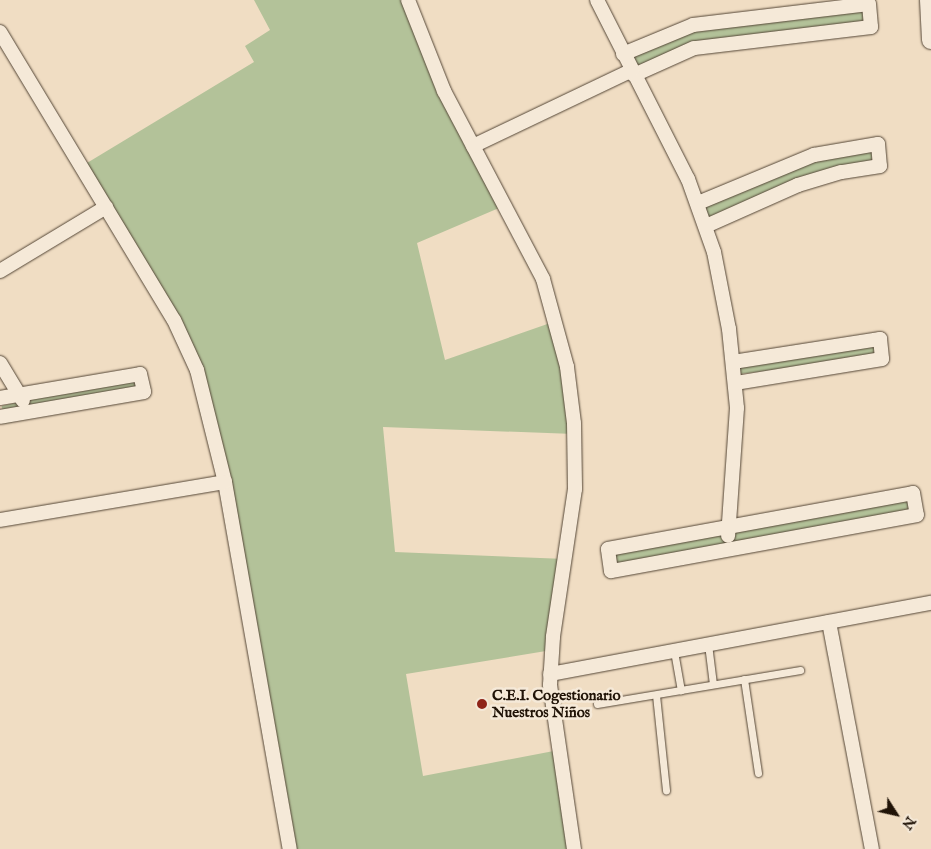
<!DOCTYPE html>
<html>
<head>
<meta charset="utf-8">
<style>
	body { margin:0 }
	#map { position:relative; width:931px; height:849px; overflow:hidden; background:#f0ddc3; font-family:"IM FELL English",serif }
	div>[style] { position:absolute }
	.green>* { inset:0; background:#b3c299; transform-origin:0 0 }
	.roads { filter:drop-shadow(0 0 1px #544636) drop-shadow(0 0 1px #544636) }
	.service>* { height:7px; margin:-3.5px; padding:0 3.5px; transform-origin:3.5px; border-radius:3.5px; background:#f5e9d8 }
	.minor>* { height:14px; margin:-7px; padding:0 7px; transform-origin:7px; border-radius:7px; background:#f5e9d8 }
	.tertiary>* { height:18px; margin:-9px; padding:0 9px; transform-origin:9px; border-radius:9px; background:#f5e9d8 }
	.dots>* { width:14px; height:14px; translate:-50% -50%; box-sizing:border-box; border:2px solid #f5e9d8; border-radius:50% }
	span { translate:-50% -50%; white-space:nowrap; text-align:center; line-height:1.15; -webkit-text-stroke:5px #f5e9d8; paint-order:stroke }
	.poi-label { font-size:15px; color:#201307; font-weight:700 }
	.left { translate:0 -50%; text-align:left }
	.north { position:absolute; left:871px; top:789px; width:50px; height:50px; -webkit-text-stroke:4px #f5e9d8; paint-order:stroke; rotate:125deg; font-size:14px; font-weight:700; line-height:20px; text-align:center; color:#201307 }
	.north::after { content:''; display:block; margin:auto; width:18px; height:22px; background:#201307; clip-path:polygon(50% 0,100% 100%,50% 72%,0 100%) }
</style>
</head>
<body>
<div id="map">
	<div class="green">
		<div style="clip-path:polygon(254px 0,408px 0,506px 205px,417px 243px,445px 360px,556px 321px,574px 434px,383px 427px,395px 552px,566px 559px,552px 650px,406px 674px,423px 776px,559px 750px,574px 849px,290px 849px,197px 370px,82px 166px,254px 62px,245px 46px,270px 30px)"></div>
		<div style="clip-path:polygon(869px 4px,871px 27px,710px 45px,634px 75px,623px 54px,672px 31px)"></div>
		<div style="clip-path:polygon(878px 144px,880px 166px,841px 172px,706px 226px,698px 203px,793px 162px)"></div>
		<div style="left:880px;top:339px;width:20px;height:149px;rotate:84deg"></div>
		<div style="left:140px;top:374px;width:18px;height:142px;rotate:77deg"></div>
		<div style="left:913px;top:493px;width:22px;height:310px;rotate:80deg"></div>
	</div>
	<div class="roads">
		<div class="service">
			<div style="left:708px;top:644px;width:40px;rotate:82.9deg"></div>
			<div style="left:674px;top:651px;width:40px;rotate:80deg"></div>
			<div style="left:744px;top:679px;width:95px;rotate:81.5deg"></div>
			<div style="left:656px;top:695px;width:96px;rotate:84deg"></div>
			<div style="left:597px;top:704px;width:206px;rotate:-9.5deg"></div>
		</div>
		<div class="minor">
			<div style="left:408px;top:0;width:98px;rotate:68.4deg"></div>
			<div style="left:444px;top:91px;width:212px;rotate:62.2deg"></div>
			<div style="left:543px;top:279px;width:91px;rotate:74.7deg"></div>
			<div style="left:567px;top:367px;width:56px;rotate:82.9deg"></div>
			<div style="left:574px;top:423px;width:66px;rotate:89.1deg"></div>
			<div style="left:575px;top:489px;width:150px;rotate:98.5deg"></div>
			<div style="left:553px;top:637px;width:48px;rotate:93.6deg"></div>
			<div style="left:550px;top:685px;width:166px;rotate:81.7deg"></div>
			<div style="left:597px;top:0;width:201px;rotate:63.1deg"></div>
			<div style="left:688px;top:179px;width:77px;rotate:70.4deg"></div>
			<div style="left:714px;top:252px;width:78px;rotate:79deg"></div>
			<div style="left:729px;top:329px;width:79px;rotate:84.2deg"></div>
			<div style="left:737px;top:408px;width:128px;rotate:94deg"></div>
			<div style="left:0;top:32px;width:336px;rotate:58.9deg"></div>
			<div style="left:174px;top:320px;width:55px;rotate:65.3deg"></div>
			<div style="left:197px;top:370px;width:115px;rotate:76deg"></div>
			<div style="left:225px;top:482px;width:373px;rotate:80deg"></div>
			<div style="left:623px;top:54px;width:76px;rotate:-22.5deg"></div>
			<div style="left:693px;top:25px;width:177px;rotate:-6.8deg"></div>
			<div style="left:869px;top:4px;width:23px;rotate:85deg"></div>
			<div style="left:871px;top:27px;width:178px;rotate:173.2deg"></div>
			<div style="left:694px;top:48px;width:66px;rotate:155.8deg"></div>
			<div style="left:473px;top:146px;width:176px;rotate:-25.5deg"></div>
			<div style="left:698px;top:203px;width:126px;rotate:-22.5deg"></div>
			<div style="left:814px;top:155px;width:65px;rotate:-9.8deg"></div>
			<div style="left:878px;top:144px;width:22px;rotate:85deg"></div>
			<div style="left:880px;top:166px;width:39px;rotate:171deg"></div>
			<div style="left:841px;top:172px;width:45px;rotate:163.2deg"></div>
			<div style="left:798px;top:185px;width:101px;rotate:156deg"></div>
			<div style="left:0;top:271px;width:124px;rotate:-31.1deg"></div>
			<div style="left:733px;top:362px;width:149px;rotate:-8.9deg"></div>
			<div style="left:880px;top:339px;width:20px;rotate:84deg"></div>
			<div style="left:882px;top:359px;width:149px;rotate:170.7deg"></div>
			<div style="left:0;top:363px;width:44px;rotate:58.8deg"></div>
			<div style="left:0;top:398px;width:142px;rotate:-9.7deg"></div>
			<div style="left:140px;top:374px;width:18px;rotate:77deg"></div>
			<div style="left:144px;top:392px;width:146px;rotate:170.2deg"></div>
			<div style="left:913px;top:493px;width:22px;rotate:80deg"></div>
			<div style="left:917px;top:515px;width:311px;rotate:169.6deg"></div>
			<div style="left:611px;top:571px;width:22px;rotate:-98deg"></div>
			<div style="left:608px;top:549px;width:310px;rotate:-10.4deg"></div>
			<div style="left:0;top:520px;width:228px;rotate:-9.6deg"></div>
			<div style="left:829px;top:622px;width:231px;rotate:79.3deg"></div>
			<div style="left:550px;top:674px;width:388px;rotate:-10.6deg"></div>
		</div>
		<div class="tertiary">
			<div style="left:929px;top:0;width:40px;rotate:87.1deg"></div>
		</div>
	</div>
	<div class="dots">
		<div style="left:482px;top:704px;background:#8f2418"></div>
	</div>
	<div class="poi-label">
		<span class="left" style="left:492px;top:704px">C.E.I. Cogestionario<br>Nuestros Niños</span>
	</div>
	<div class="north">N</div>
</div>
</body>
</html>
